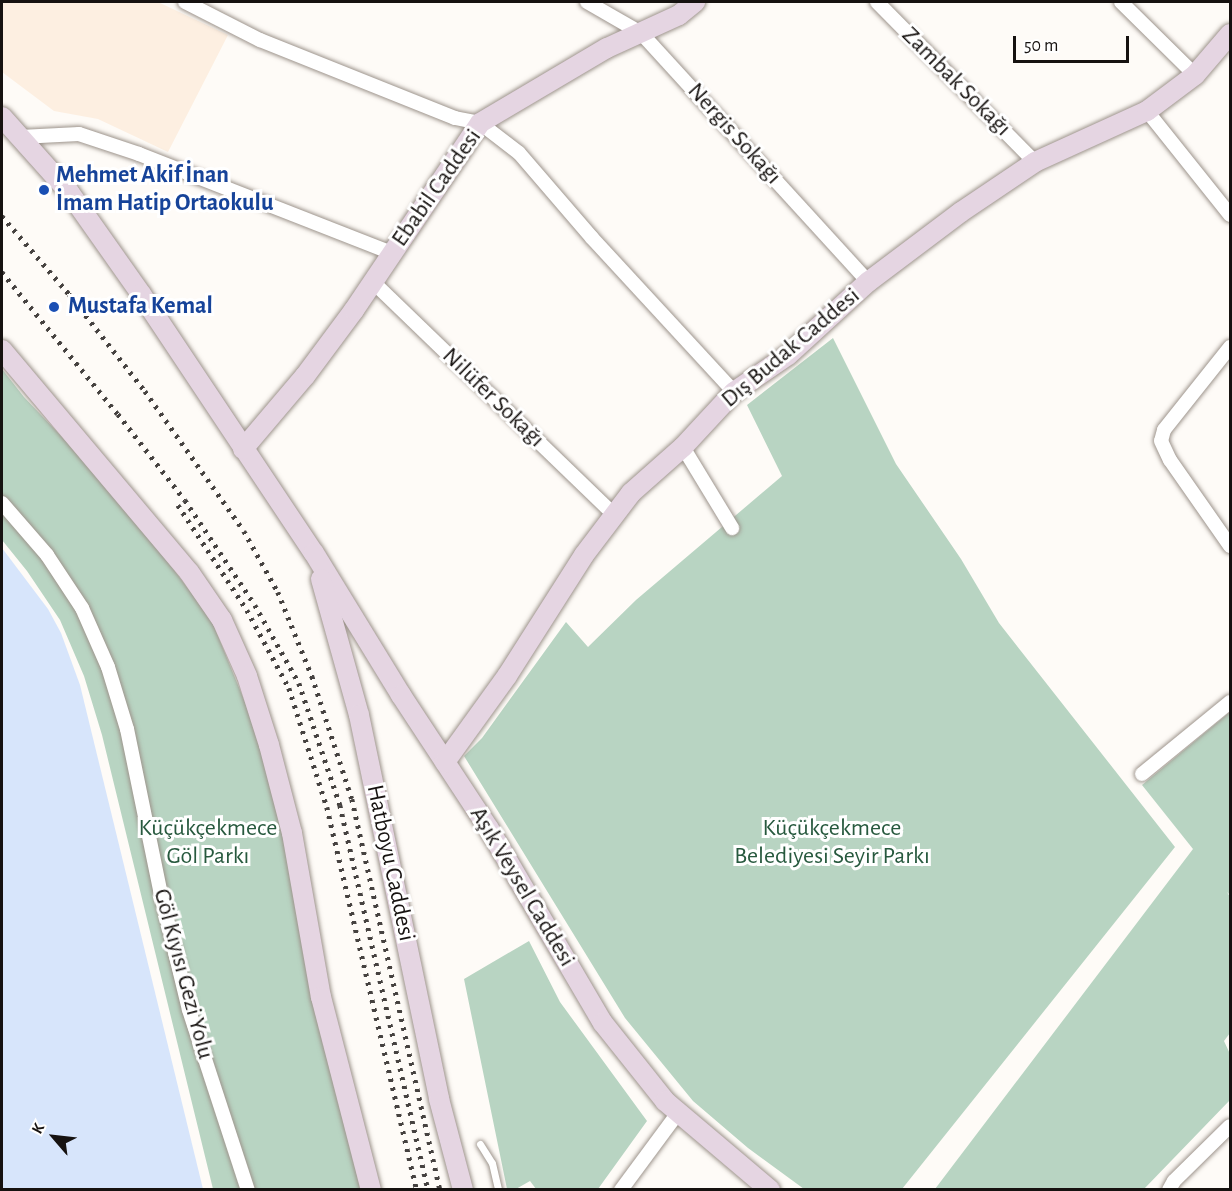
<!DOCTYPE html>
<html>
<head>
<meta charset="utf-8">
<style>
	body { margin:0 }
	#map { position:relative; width:1232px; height:1191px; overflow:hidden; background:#fefbf7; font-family:"Alegreya Sans",sans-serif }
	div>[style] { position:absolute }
	.education>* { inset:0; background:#fdefe1 }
	.green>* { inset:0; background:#b8d4c2 }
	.water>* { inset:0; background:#d7e5fb }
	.roads { filter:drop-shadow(0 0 2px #9d948c) drop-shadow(0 0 2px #9d948c) }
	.lane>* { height:7px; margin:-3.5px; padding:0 3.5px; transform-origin:3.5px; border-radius:3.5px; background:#fff }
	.street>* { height:14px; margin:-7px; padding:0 7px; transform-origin:7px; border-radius:7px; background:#fff }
	.secondary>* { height:20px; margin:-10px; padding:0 10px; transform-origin:10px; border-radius:10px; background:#e5d5e2 }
	.rail>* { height:4.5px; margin-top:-2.25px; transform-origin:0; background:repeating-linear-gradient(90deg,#464240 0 3px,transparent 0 9px) }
	.dots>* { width:16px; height:16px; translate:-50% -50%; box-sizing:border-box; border:3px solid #fff; border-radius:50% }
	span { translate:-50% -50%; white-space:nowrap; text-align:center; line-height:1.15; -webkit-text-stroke:6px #fff; paint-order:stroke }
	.street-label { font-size:24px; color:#161210 }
	.transit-label { font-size:24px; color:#164399; font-weight:700 }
	.left { translate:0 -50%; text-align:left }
	.park-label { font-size:24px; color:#27593e }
	.frame { position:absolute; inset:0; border:3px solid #161210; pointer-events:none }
	.north { position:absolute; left:24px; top:1107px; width:60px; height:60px; -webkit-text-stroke:4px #fff; paint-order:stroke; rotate:298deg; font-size:16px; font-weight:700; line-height:24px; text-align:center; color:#161210 }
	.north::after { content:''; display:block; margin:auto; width:21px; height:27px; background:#161210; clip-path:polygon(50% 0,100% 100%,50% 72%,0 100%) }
	.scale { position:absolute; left:1013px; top:36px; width:116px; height:27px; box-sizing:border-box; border:3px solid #161210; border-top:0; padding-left:8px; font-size:18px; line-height:21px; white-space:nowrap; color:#161210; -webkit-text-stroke:4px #fff; paint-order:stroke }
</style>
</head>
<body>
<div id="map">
	<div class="education">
		<div style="clip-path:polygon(2px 2px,158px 2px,228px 35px,168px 152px,98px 119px,54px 111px,2px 72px)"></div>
	</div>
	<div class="green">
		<div style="clip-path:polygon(833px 338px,896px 464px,961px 559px,999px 623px,1175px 847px,902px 1189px,804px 1189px,748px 1148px,693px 1101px,625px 1018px,464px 756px,482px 738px,566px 622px,588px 647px,636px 600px,782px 476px,747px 405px)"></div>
		<div style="clip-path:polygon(2px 369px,24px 397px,118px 496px,211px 619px,262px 744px,286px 836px,360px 1189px,213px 1189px,102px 735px,84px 676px,60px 620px,27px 571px,2px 540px)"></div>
		<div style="clip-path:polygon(1230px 712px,1230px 895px,1227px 892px,1230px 897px,1230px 1033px,1224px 1041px,1230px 1054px,1230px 1100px,1144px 1189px,935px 1189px,1193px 849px,1142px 785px)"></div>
		<div style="clip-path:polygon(529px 941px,560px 1002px,647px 1121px,598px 1189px,536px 1189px,530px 1181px,516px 1189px,507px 1189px,464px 979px)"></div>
	</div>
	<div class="water">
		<div style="clip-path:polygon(2px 548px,48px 609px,61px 633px,80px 685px,203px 1189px,2px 1189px)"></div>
	</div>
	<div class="roads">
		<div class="lane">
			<div style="left:480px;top:1144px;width:22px;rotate:58deg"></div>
			<div style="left:492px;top:1163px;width:28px;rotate:77deg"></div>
		</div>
		<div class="street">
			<div style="left:185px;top:2px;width:84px;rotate:26.9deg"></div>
			<div style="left:260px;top:40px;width:210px;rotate:21.8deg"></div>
			<div style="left:455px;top:118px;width:25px;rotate:11deg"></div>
			<div style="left:480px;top:123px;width:49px;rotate:37.6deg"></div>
			<div style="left:519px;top:153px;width:112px;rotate:49.3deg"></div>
			<div style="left:592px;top:238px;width:209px;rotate:47.3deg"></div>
			<div style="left:587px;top:2px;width:62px;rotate:29.9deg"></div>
			<div style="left:641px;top:33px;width:337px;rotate:47.6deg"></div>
			<div style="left:877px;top:2px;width:225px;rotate:45.4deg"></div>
			<div style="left:1121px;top:2px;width:104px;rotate:44.6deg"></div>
			<div style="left:1147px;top:111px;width:133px;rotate:51.4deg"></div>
			<div style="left:20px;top:137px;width:59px;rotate:-2.9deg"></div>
			<div style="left:79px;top:134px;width:63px;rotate:18.4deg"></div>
			<div style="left:139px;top:154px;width:272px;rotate:21.4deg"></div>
			<div style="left:373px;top:282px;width:335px;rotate:44deg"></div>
			<div style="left:1230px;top:347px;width:106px;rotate:128.5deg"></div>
			<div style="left:1164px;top:430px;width:11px;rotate:105deg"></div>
			<div style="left:1161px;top:441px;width:21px;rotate:65deg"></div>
			<div style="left:1170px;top:460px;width:105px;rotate:55.1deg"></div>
			<div style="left:683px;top:447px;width:95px;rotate:58.8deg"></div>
			<div style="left:2px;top:503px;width:69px;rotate:49.1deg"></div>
			<div style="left:47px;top:555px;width:64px;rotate:56.6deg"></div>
			<div style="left:82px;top:608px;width:64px;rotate:66.2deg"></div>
			<div style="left:108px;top:667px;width:65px;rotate:73deg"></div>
			<div style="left:127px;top:729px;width:164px;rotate:78.4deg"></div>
			<div style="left:160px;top:890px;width:123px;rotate:76.4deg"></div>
			<div style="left:189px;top:1010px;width:189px;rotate:71.9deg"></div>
			<div style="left:1142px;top:774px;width:114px;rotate:-39.3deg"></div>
			<div style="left:621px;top:1190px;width:96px;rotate:-53.5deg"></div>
			<div style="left:1169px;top:1190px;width:10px;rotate:-61deg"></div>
			<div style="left:1174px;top:1181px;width:78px;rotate:-44.5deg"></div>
		</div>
		<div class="secondary">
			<div style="left:2px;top:117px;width:101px;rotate:48.2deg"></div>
			<div style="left:69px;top:192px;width:125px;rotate:54.8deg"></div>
			<div style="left:141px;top:294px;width:311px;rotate:56.3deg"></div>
			<div style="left:314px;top:553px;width:167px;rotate:58.5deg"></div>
			<div style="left:401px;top:695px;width:160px;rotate:56.7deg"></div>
			<div style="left:489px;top:829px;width:225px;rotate:59.6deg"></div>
			<div style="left:603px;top:1023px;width:100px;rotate:51.5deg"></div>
			<div style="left:665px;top:1101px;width:138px;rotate:40.3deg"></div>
			<div style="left:2px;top:350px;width:290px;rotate:49.9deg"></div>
			<div style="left:189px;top:572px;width:58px;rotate:55.5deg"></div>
			<div style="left:222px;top:620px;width:61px;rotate:65.9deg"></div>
			<div style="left:247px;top:676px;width:72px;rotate:72.3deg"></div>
			<div style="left:269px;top:745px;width:91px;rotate:75.4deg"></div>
			<div style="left:292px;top:833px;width:167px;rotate:80deg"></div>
			<div style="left:321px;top:997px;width:199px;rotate:75.5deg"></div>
			<div style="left:243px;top:449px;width:96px;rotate:-49.7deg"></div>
			<div style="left:305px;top:376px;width:82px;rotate:-53.4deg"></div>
			<div style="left:354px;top:310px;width:225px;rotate:-56deg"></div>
			<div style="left:480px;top:123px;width:147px;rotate:-30.6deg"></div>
			<div style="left:607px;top:48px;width:79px;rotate:-24.6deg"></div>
			<div style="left:679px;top:15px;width:21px;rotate:-39deg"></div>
			<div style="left:321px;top:579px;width:141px;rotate:74.4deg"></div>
			<div style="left:359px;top:715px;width:392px;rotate:78.2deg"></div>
			<div style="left:439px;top:1099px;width:94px;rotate:75.2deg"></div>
			<div style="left:445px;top:762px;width:106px;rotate:-54.2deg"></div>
			<div style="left:507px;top:676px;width:143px;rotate:-57.5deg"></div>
			<div style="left:584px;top:555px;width:78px;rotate:-52.8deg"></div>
			<div style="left:631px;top:493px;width:69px;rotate:-41.5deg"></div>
			<div style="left:683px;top:447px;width:75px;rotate:-47.2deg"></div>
			<div style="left:734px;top:392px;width:65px;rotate:-34.4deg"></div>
			<div style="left:788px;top:355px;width:108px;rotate:-42.4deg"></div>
			<div style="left:868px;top:282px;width:116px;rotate:-37deg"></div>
			<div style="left:961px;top:212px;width:89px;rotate:-34deg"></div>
			<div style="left:1035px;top:162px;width:123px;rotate:-24.5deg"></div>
			<div style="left:1147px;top:111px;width:60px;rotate:-36.9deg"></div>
			<div style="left:1195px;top:75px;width:54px;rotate:-49.5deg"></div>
		</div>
	</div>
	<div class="rail">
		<div style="left:2px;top:216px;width:103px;rotate:49.3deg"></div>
		<div style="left:69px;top:294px;width:123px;rotate:51.9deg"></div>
		<div style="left:145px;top:391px;width:171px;rotate:54.7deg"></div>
		<div style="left:244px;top:531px;width:70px;rotate:60.9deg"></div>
		<div style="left:278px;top:592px;width:91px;rotate:68deg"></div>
		<div style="left:312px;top:676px;width:129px;rotate:72deg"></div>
		<div style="left:352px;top:799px;width:401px;rotate:77.3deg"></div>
		<div style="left:2px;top:272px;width:183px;rotate:50.8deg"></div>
		<div style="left:118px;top:414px;width:109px;rotate:52.1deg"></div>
		<div style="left:185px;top:500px;width:126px;rotate:56.3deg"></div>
		<div style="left:255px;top:605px;width:90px;rotate:60.6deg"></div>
		<div style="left:299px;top:683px;width:129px;rotate:71.4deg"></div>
		<div style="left:340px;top:805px;width:395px;rotate:77.1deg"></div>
		<div style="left:178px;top:505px;width:126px;rotate:56.7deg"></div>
		<div style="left:247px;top:610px;width:89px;rotate:61.7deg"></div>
		<div style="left:289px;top:688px;width:125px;rotate:72.3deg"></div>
		<div style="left:327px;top:807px;width:393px;rotate:76.8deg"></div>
	</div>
	<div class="dots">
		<div style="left:44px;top:190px;background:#1a4fb4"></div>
		<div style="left:54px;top:307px;background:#1a4fb4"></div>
	</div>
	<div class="street-label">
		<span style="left:956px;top:82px;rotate:45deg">Zambak Sokağı</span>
		<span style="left:734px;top:134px;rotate:48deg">Nergis Sokağı</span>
		<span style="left:437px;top:188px;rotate:-55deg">Ebabil Caddesi</span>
		<span style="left:791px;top:348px;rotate:-40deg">Dış Budak Caddesi</span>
		<span style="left:493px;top:398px;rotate:44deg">Nilüfer Sokağı</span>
		<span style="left:390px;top:863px;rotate:78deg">Hatboyu Caddesi</span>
		<span style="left:522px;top:887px;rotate:59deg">Aşık Veysel Caddesi</span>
		<span style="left:183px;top:974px;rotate:75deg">Göl Kıyısı Gezi Yolu</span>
	</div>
	<div class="transit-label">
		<span class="left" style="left:56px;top:190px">Mehmet Akif İnan<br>İmam Hatip Ortaokulu</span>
		<span class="left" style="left:68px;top:307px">Mustafa Kemal</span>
	</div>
	<div class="park-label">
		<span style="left:208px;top:843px">Küçükçekmece<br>Göl Parkı</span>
		<span style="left:832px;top:843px">Küçükçekmece<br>Belediyesi Seyir Parkı</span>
	</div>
	<div class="frame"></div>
	<div class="north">K</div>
	<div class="scale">50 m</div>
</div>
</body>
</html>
